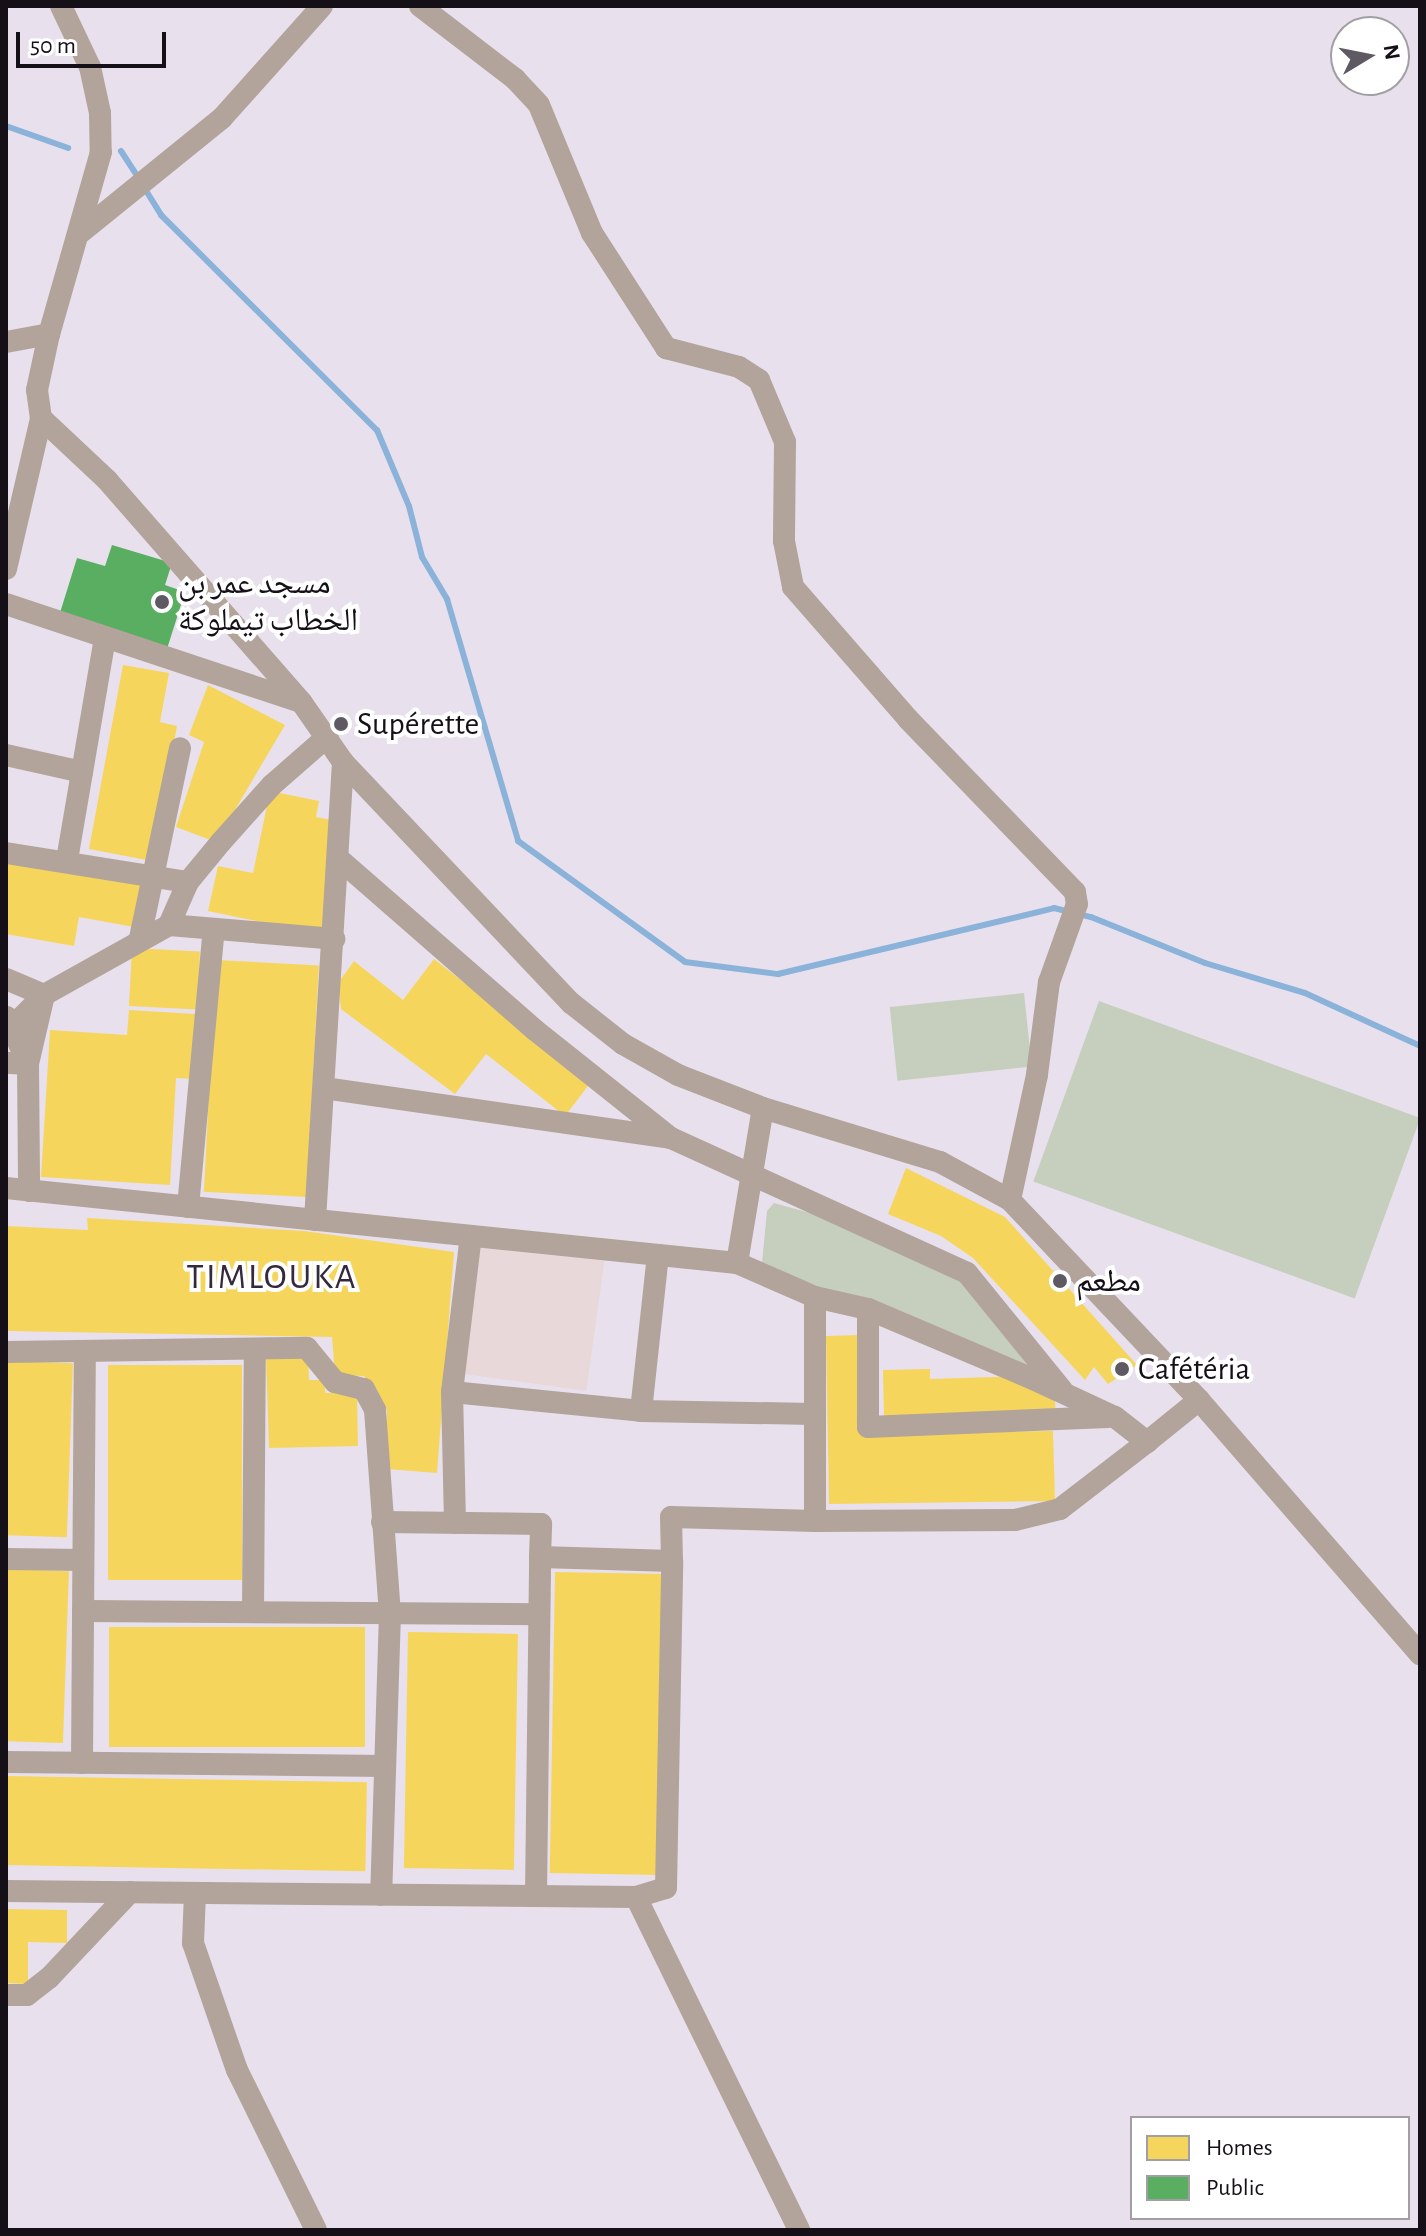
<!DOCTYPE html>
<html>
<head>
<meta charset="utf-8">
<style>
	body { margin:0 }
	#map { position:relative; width:1426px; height:2236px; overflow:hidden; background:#e8e1ed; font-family:"Alegreya Sans","Noto Naskh Arabic",sans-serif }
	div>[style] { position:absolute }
	.education>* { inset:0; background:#e9d8da; transform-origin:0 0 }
	.green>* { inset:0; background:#c6cebd; transform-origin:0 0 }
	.homes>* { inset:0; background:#f6d55c; transform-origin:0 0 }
	.public>* { inset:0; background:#5aae61 }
	.stream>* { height:6px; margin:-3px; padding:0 3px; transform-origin:3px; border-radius:3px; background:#8bb2d9 }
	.minor>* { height:22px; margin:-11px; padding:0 11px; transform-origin:11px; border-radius:11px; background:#b2a49b }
	.dots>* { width:22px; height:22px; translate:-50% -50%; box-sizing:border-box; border:4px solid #fff; border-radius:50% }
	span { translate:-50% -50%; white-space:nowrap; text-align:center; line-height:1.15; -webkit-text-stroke:8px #fff; paint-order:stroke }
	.poi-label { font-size:32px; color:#151018 }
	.left { translate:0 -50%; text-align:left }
	.quarter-label { font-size:36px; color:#352a3d; letter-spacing:2px }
	.frame { position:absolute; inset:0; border:8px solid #151018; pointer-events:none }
	.legend { position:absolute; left:1130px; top:2116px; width:280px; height:104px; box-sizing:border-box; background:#fff; border:2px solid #a19fa3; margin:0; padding:10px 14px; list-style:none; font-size:24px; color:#151018 }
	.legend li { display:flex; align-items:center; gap:16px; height:40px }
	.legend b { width:40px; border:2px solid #a19fa3 }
	.north { position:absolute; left:1330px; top:16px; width:80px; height:80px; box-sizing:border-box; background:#fff; border:2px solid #a19fa3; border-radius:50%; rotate:80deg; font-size:22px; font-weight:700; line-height:32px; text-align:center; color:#151018 }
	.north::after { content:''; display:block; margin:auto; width:28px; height:36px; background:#5f5963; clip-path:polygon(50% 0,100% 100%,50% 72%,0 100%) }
	.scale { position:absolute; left:16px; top:32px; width:150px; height:36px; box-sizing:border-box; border:4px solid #151018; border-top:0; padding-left:10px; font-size:24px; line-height:28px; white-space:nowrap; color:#151018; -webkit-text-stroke:6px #fff; paint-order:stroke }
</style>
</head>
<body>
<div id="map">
	<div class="education">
		<div style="left:481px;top:1242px;width:125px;height:133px;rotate:8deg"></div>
	</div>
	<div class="green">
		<div style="left:1024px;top:993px;width:74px;height:135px;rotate:84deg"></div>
		<div style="left:1099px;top:1001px;width:342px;height:192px;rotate:20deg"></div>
		<div style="clip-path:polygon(774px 1203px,839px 1221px,960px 1274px,1029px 1365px,885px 1308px,769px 1270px,762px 1263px,767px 1211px)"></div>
	</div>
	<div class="homes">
		<div style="clip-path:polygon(123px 665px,169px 673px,160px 722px,177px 726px,152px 861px,89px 849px)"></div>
		<div style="clip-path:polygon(208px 685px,285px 725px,216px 842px,176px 827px,204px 742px,189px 735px)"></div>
		<div style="clip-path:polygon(270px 791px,319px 801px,316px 817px,337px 821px,323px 935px,208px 911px,218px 866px,253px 873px)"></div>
		<div style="clip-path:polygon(6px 861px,142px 885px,134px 927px,79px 917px,74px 946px,6px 934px)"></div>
		<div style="left:132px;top:948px;width:68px;height:58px;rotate:3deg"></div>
		<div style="clip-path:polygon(434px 959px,591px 1082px,565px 1116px,486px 1054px,455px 1094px,341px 1009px,338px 983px,354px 961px,403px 1000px)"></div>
		<div style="left:216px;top:960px;width:103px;height:232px;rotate:3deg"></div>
		<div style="clip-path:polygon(129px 1010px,196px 1014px,193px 1079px,176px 1078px,170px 1185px,41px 1177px,50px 1030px,127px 1035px)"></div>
		<div style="clip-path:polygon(906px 1168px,1005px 1217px,1137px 1365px,1108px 1384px,1094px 1367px,1085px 1380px,973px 1258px,941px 1236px,888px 1214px)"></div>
		<div style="clip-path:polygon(87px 1218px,304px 1231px,454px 1252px,437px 1473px,387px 1469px,387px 1410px,364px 1376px,335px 1375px,332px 1337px,6px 1331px,6px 1226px,88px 1230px)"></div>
		<div style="clip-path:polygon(859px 1335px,861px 1434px,1053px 1431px,1055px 1501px,829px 1504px,826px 1336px)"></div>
		<div style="clip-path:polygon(308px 1355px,309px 1380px,325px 1380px,325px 1393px,357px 1392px,358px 1446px,269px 1448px,266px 1357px)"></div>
		<div style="left:6px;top:1361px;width:67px;height:174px;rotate:2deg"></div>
		<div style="left:108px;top:1365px;width:134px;height:215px"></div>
		<div style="clip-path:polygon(930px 1369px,930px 1379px,1024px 1376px,1054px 1391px,1056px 1414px,884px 1419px,883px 1370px)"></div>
		<div style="left:6px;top:1569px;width:63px;height:172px;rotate:2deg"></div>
		<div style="left:555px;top:1572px;width:111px;height:301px;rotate:1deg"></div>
		<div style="left:109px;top:1627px;width:256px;height:120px"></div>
		<div style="left:408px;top:1632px;width:110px;height:236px;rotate:1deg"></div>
		<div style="left:6px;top:1776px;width:361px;height:89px;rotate:1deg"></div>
		<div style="clip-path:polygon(6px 1909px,67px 1910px,67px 1943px,28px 1942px,28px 1984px,6px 1983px)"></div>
	</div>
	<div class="public">
		<div style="clip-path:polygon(112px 545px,172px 563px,165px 585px,185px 592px,167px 649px,59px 616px,77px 558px,105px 566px)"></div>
	</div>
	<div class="stream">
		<div style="left:6px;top:126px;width:66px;rotate:19.5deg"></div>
		<div style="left:121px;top:151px;width:33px;rotate:57deg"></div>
		<div style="left:145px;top:189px;width:31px;rotate:58deg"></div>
		<div style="left:161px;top:215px;width:305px;rotate:44.9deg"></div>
		<div style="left:377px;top:430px;width:82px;rotate:67.2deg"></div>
		<div style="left:409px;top:506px;width:53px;rotate:75.7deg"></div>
		<div style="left:422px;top:557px;width:49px;rotate:59.2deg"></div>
		<div style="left:447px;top:599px;width:252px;rotate:73.6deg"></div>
		<div style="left:518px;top:841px;width:206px;rotate:35.9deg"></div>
		<div style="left:685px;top:962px;width:94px;rotate:7.4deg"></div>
		<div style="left:778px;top:974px;width:284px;rotate:-13.4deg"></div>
		<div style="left:1054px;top:908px;width:38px;rotate:14deg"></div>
		<div style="left:1091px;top:917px;width:123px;rotate:22deg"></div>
		<div style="left:1205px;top:963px;width:104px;rotate:16.7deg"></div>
		<div style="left:1305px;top:993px;width:127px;rotate:24.7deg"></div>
	</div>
	<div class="minor">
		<div style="left:61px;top:6px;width:68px;rotate:64.6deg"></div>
		<div style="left:90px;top:67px;width:47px;rotate:77.7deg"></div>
		<div style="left:100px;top:113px;width:39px;rotate:89deg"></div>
		<div style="left:101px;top:152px;width:189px;rotate:105.9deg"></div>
		<div style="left:49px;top:334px;width:57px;rotate:102.1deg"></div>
		<div style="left:37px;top:390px;width:28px;rotate:82deg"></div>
		<div style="left:41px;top:418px;width:91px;rotate:43.2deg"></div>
		<div style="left:107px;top:480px;width:296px;rotate:48.8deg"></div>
		<div style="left:302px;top:703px;width:72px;rotate:55.2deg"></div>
		<div style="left:343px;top:762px;width:332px;rotate:46.6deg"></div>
		<div style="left:571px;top:1003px;width:66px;rotate:38.3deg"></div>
		<div style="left:623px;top:1044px;width:63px;rotate:29.4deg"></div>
		<div style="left:678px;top:1075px;width:91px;rotate:21.2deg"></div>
		<div style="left:763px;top:1108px;width:185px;rotate:17deg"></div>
		<div style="left:940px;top:1162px;width:80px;rotate:28.5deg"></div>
		<div style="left:1010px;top:1200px;width:275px;rotate:46.6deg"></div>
		<div style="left:1199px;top:1400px;width:337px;rotate:49deg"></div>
		<div style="left:420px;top:6px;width:120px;rotate:37.5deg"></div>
		<div style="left:515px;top:79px;width:35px;rotate:47deg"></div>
		<div style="left:539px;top:105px;width:139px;rotate:67.5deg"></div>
		<div style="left:592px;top:233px;width:137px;rotate:57.2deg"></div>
		<div style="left:666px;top:348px;width:75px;rotate:14.6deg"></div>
		<div style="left:739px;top:367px;width:24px;rotate:33deg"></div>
		<div style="left:759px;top:380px;width:67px;rotate:67.2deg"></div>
		<div style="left:785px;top:442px;width:99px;rotate:90.6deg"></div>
		<div style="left:784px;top:541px;width:47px;rotate:78.9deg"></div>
		<div style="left:793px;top:587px;width:175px;rotate:48.9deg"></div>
		<div style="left:908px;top:719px;width:240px;rotate:46deg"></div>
		<div style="left:1075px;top:892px;width:12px;rotate:81deg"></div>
		<div style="left:1077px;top:904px;width:83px;rotate:109.7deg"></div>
		<div style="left:1049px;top:982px;width:94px;rotate:97.4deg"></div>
		<div style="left:1037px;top:1075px;width:128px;rotate:102.2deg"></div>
		<div style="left:80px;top:233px;width:183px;rotate:-39deg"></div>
		<div style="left:222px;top:118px;width:150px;rotate:-48.2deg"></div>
		<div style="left:6px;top:342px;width:44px;rotate:-10.5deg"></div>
		<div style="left:6px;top:569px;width:155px;rotate:-76.9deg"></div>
		<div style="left:6px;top:604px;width:311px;rotate:18.4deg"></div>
		<div style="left:6px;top:755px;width:78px;rotate:12.6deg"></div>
		<div style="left:6px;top:853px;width:184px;rotate:9.1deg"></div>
		<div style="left:339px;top:859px;width:260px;rotate:41.1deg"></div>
		<div style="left:535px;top:1030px;width:174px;rotate:38.5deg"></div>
		<div style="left:671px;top:1138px;width:325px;rotate:24.5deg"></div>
		<div style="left:967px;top:1273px;width:151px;rotate:50.9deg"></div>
		<div style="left:67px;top:860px;width:226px;rotate:-80.3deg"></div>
		<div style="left:169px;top:925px;width:47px;rotate:-66.2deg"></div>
		<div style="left:188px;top:882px;width:52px;rotate:-50.5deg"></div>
		<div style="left:221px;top:842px;width:76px;rotate:-48.2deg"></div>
		<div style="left:272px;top:785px;width:74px;rotate:-41.2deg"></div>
		<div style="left:140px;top:938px;width:194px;rotate:-78.1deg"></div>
		<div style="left:6px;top:979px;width:41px;rotate:22.8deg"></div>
		<div style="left:44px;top:995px;width:71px;rotate:103.1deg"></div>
		<div style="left:28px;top:1064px;width:22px;rotate:-177deg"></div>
		<div style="left:7px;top:1017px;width:51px;rotate:65.9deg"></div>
		<div style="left:28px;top:1064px;width:127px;rotate:89.5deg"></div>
		<div style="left:6px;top:1033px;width:54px;rotate:-45deg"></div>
		<div style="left:44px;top:995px;width:143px;rotate:-29.2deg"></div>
		<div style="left:169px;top:925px;width:166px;rotate:4.8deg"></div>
		<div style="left:324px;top:1088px;width:350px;rotate:8.2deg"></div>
		<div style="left:6px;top:1188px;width:735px;rotate:5.86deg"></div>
		<div style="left:737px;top:1263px;width:85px;rotate:23.6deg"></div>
		<div style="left:815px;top:1297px;width:54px;rotate:12.8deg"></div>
		<div style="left:868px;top:1309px;width:179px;rotate:23deg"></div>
		<div style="left:1033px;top:1379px;width:90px;rotate:24.9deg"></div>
		<div style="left:1115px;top:1417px;width:41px;rotate:38deg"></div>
		<div style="left:1147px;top:1442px;width:67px;rotate:-38.9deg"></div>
		<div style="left:188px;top:1207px;width:279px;rotate:-84.7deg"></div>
		<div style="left:315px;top:1220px;width:459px;rotate:-86.5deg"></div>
		<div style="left:737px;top:1263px;width:157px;rotate:-80.5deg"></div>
		<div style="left:868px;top:1309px;width:118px;rotate:90deg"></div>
		<div style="left:868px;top:1427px;width:240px;rotate:-2.4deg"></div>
		<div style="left:6px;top:1352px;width:301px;rotate:-0.8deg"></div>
		<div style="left:307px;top:1348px;width:44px;rotate:50.5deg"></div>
		<div style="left:335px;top:1382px;width:30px;rotate:14deg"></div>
		<div style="left:364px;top:1389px;width:24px;rotate:62deg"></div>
		<div style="left:375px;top:1410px;width:204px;rotate:85.8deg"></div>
		<div style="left:390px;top:1613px;width:282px;rotate:91.8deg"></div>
		<div style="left:452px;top:1392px;width:190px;rotate:5.7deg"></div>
		<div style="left:641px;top:1411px;width:157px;rotate:-83.8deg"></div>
		<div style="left:641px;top:1411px;width:172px;rotate:1deg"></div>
		<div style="left:815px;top:1521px;width:200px;rotate:-0.3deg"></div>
		<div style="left:1015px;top:1520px;width:46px;rotate:-13.7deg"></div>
		<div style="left:1060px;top:1509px;width:110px;rotate:-37.6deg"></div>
		<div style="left:455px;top:1523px;width:131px;rotate:-91.3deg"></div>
		<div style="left:452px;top:1392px;width:157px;rotate:-83.1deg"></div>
		<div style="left:6px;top:1559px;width:77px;rotate:0.7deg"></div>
		<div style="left:672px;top:1561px;width:44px;rotate:-91.3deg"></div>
		<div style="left:671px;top:1517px;width:144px;rotate:1.6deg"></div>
		<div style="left:815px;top:1521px;width:224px;rotate:-90deg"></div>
		<div style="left:83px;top:1611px;width:456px;rotate:0.4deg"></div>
		<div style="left:253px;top:1612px;width:260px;rotate:-89.6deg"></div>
		<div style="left:6px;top:1762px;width:379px;rotate:0.6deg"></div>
		<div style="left:82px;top:1763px;width:409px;rotate:-89.6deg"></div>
		<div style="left:6px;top:1891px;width:630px;rotate:0.55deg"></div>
		<div style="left:636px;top:1897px;width:31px;rotate:-17deg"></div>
		<div style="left:666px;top:1888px;width:327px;rotate:-88.9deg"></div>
		<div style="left:672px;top:1561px;width:132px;rotate:-178.3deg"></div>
		<div style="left:540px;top:1557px;width:33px;rotate:-88deg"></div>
		<div style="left:541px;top:1524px;width:159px;rotate:-179.3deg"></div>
		<div style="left:195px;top:1893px;width:50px;rotate:92.3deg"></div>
		<div style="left:193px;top:1943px;width:134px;rotate:70.9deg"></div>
		<div style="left:237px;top:2070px;width:178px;rotate:63.7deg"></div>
		<div style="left:536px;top:1896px;width:339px;rotate:-89.3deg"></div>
		<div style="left:636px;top:1897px;width:371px;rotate:63.9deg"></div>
		<div style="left:6px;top:1995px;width:21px"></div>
		<div style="left:27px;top:1995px;width:28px;rotate:-38deg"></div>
		<div style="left:49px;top:1978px;width:118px;rotate:-46.7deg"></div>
	</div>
	<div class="dots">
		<div style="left:162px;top:602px;background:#5f5963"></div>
		<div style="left:341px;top:724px;background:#5f5963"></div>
		<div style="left:1060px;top:1281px;background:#5f5963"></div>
		<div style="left:1122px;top:1369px;background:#5f5963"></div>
	</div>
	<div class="poi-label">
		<span class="left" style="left:178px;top:602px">مسجد عمر بن<br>الخطاب تيملوكة</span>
		<span class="left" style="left:357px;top:724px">Supérette</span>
		<span class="left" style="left:1076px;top:1281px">مطعم</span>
		<span class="left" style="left:1138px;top:1369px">Cafétéria</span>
	</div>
	<div class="quarter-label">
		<span style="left:272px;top:1278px">TIMLOUKA</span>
	</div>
	<div class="frame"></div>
	<ul class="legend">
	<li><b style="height:22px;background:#f6d55c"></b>Homes</li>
	<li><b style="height:22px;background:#5aae61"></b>Public</li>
	</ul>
	<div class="north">N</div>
	<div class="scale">50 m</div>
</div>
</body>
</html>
